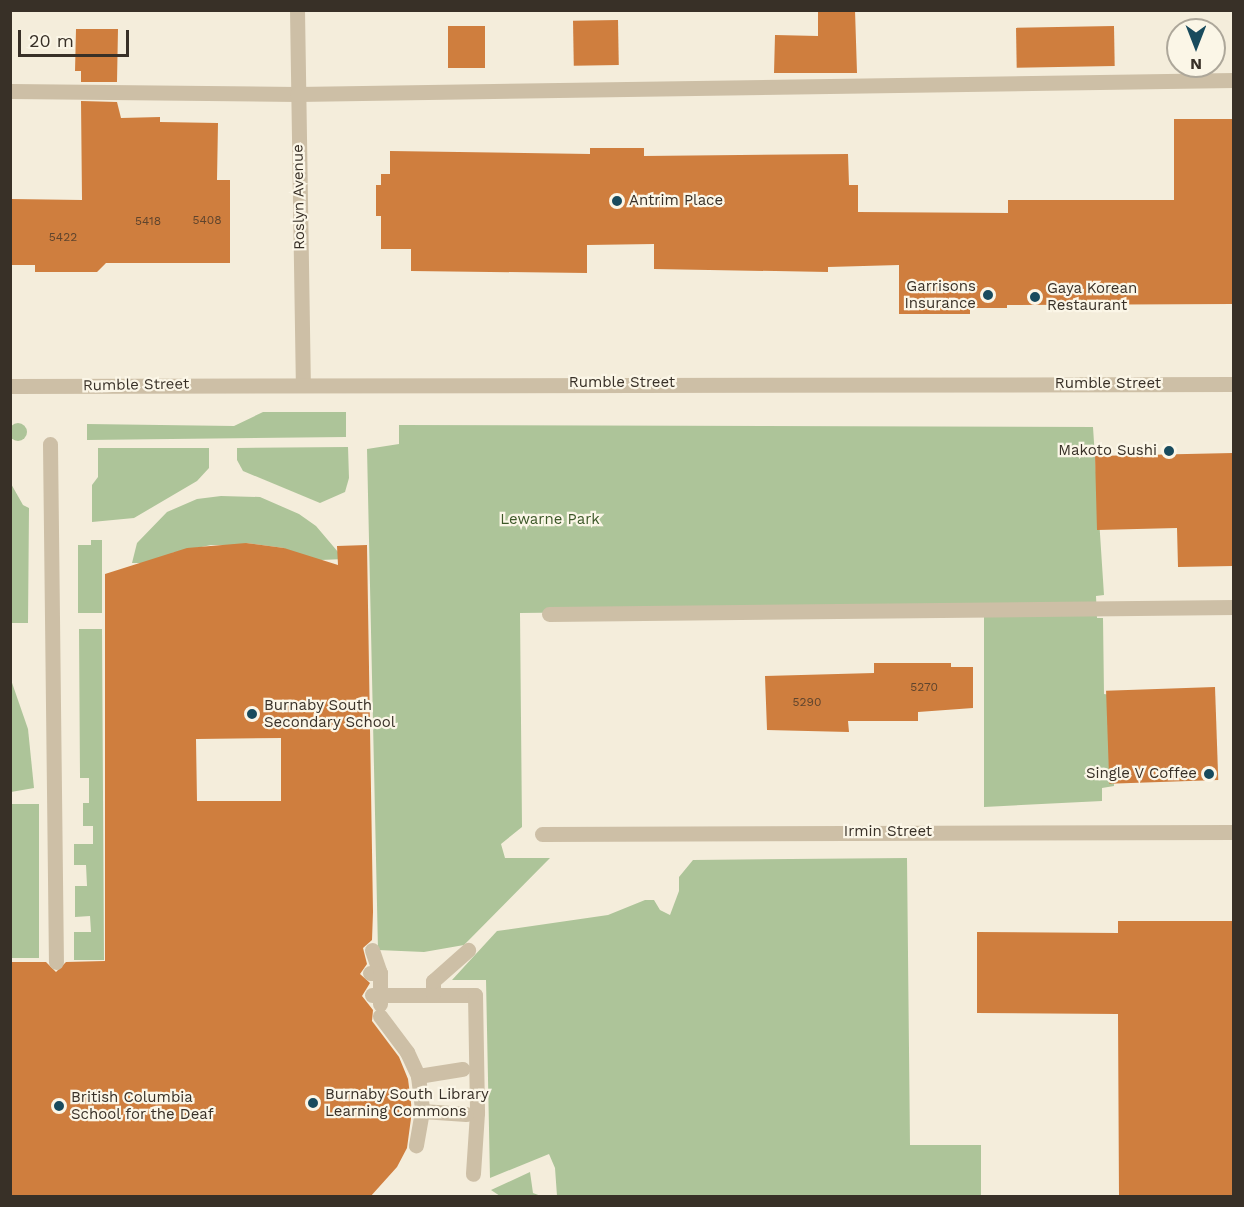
<!DOCTYPE html>
<html>
<head>
<meta charset="utf-8">
<style>
	body { margin:0 }
	#map { position:relative; width:1244px; height:1207px; overflow:hidden; background:#f4eddb; font-family:"Work Sans",sans-serif }
	div>[style] { position:absolute }
	.green>* { inset:0; background:#adc499; transform-origin:0 0 }
	.round { border-radius:50% }
	.building>* { inset:0; background:#cf7e3e; transform-origin:0 0 }
	.minor>* { height:15px; margin:-7.5px; padding:0 7.5px; transform-origin:7.5px; border-radius:7.5px; background:#cdbfa6 }
	.dots>* { width:16px; height:16px; translate:-50% -50%; box-sizing:border-box; border:3px solid #fbf6e7; border-radius:50% }
	span { translate:-50% -50%; white-space:nowrap; text-align:center; line-height:1.15; -webkit-text-stroke:4.5px #fbf6e7; paint-order:stroke }
	.number-label { font-size:12px; color:#5e442d }
	.number-label span { -webkit-text-stroke-width:0 }
	.street-label { font-size:15px; color:#383027 }
	.poi-label { font-size:15px; color:#383027 }
	.left { translate:0 -50%; text-align:left }
	.right { translate:-100% -50%; text-align:right }
	.park-label { font-size:15px; color:#3d5829 }
	.frame { position:absolute; inset:0; border:12px solid #383027; pointer-events:none }
	.north { position:absolute; left:1166px; top:18px; width:60px; height:60px; box-sizing:border-box; background:#fbf6e7; border:2px solid #ada79a; border-radius:50%; rotate:180deg; font-size:16px; font-weight:700; line-height:24px; text-align:center; color:#383027 }
	.north::after { content:''; display:block; margin:auto; width:21px; height:27px; background:#194b5d; clip-path:polygon(50% 0,100% 100%,50% 72%,0 100%) }
	.scale { position:absolute; left:18px; top:30px; width:111px; height:27px; box-sizing:border-box; border:3px solid #383027; border-top:0; padding-left:8px; font-size:18px; line-height:21px; white-space:nowrap; color:#383027; -webkit-text-stroke:4px #fbf6e7; paint-order:stroke }
</style>
</head>
<body>
<div id="map">
	<div class="green">
		<div style="clip-path:polygon(263px 412px,346px 412px,346px 437px,87px 440px,87px 424px,234px 426px)"></div>
		<div class="round" style="left:9px;top:423px;width:18px;height:18px"></div>
		<div style="clip-path:polygon(399px 425px,1093px 427px,1104px 595px,1096px 596px,1097px 618px,1103px 618px,1104px 694px,1111px 695px,1114px 786px,1102px 788px,1102px 801px,984px 807px,984px 608px,520px 613px,522px 827px,501px 844px,505px 858px,550px 858px,464px 945px,424px 952px,378px 950px,367px 449px,399px 444px)"></div>
		<div style="clip-path:polygon(348px 447px,349px 478px,345px 492px,320px 503px,243px 471px,237px 460px,237px 448px)"></div>
		<div style="clip-path:polygon(98px 448px,209px 448px,209px 468px,197px 481px,134px 518px,92px 522px,92px 485px,98px 477px)"></div>
		<div style="clip-path:polygon(10px 482px,23px 505px,29px 508px,28px 623px,11px 623px)"></div>
		<div style="clip-path:polygon(221px 496px,260px 497px,299px 514px,316px 526px,344px 559px,298px 561px,284px 548px,246px 543px,223px 559px,223px 545px,211px 545px,172px 553px,172px 563px,132px 563px,137px 543px,167px 512px,197px 499px)"></div>
		<div style="clip-path:polygon(91px 540px,102px 540px,102px 613px,78px 613px,78px 545px,91px 545px)"></div>
		<div style="clip-path:polygon(79px 629px,102px 629px,104px 960px,74px 960px,74px 932px,91px 932px,90px 916px,75px 917px,75px 886px,87px 886px,86px 865px,74px 865px,74px 844px,93px 844px,93px 826px,83px 826px,83px 803px,89px 803px,89px 778px,80px 778px)"></div>
		<div style="clip-path:polygon(10px 677px,28px 729px,34px 788px,11px 792px)"></div>
		<div style="left:12px;top:804px;width:27px;height:154px"></div>
		<div style="clip-path:polygon(907px 858px,910px 1145px,981px 1145px,981px 1196px,557px 1196px,555px 1168px,549px 1154px,490px 1178px,486px 980px,452px 980px,497px 931px,608px 915px,645px 900px,654px 900px,660px 910px,670px 915px,679px 891px,679px 877px,693px 860px)"></div>
		<div style="clip-path:polygon(530px 1172px,533px 1193px,541px 1196px,500px 1196px,491px 1190px)"></div>
	</div>
	<div class="building">
		<div style="clip-path:polygon(818px 10px,855px 10px,857px 73px,774px 73px,775px 35px,818px 36px)"></div>
		<div style="left:618px;top:20px;width:45px;height:45px;rotate:89deg"></div>
		<div style="left:485px;top:26px;width:42px;height:37px;rotate:90deg"></div>
		<div style="left:1114px;top:26px;width:40px;height:98px;rotate:89deg"></div>
		<div style="clip-path:polygon(76px 29px,118px 29px,117px 82px,81px 82px,81px 71px,75px 71px)"></div>
		<div style="clip-path:polygon(81px 101px,117px 102px,121px 118px,160px 117px,160px 122px,218px 123px,217px 180px,230px 180px,230px 263px,106px 263px,97px 272px,35px 272px,35px 265px,10px 265px,10px 199px,82px 200px)"></div>
		<div style="clip-path:polygon(1174px 119px,1233px 119px,1233px 304px,1007px 305px,1007px 308px,970px 308px,970px 314px,899px 314px,899px 265px,828px 267px,828px 272px,654px 269px,654px 244px,587px 245px,587px 273px,411px 271px,411px 249px,381px 249px,381px 216px,376px 216px,376px 185px,381px 185px,381px 174px,390px 174px,390px 151px,590px 154px,590px 148px,644px 148px,644px 156px,848px 154px,849px 185px,858px 185px,858px 212px,1008px 213px,1008px 200px,1174px 200px)"></div>
		<div style="clip-path:polygon(1233px 453px,1233px 566px,1178px 567px,1177px 528px,1097px 530px,1095px 456px)"></div>
		<div style="clip-path:polygon(evenodd,246px 543px,284px 548px,338px 565px,337px 546px,367px 545px,373px 912px,372px 940px,363px 948px,367px 964px,360px 974px,370px 983px,362px 996px,373px 1010px,372px 1021px,399px 1057px,408px 1079px,412px 1111px,407px 1148px,397px 1167px,370px 1197px,10px 1197px,10px 962px,46px 962px,56px 972px,66px 962px,105px 961px,105px 574px,187px 548px,246px 543px,281px 738px,281px 801px,197px 801px,196px 739px,281px 738px)"></div>
		<div style="clip-path:polygon(874px 663px,951px 663px,951px 667px,973px 667px,973px 708px,918px 712px,918px 721px,848px 721px,849px 732px,767px 730px,765px 676px,874px 673px)"></div>
		<div style="left:1215px;top:687px;width:93px;height:109px;rotate:88deg"></div>
		<div style="clip-path:polygon(1118px 921px,1233px 921px,1233px 1197px,1119px 1197px,1118px 1014px,977px 1013px,977px 932px,1118px 933px)"></div>
	</div>
	<div class="minor">
		<div style="left:297px;top:10px;width:373px;rotate:89.1deg"></div>
		<div style="left:10px;top:91px;width:287px;rotate:0.6deg"></div>
		<div style="left:297px;top:94px;width:937px;rotate:-0.86deg"></div>
		<div style="left:10px;top:386px;width:1224px;rotate:-0.09deg"></div>
		<div style="left:50px;top:444px;width:518px;rotate:89.34deg"></div>
		<div style="left:549px;top:614px;width:685px;rotate:-0.59deg"></div>
		<div style="left:542px;top:834px;width:692px;rotate:-0.17deg"></div>
		<div style="left:372px;top:950px;width:24px;rotate:71deg"></div>
		<div style="left:370px;top:973px;width:10px"></div>
		<div style="left:380px;top:973px;width:31px;rotate:90deg"></div>
		<div style="left:372px;top:995px;width:103px"></div>
		<div style="left:475px;top:995px;width:118px;rotate:89deg"></div>
		<div style="left:477px;top:1113px;width:61px;rotate:93.8deg"></div>
		<div style="left:433px;top:995px;width:14px;rotate:-90deg"></div>
		<div style="left:433px;top:981px;width:47px;rotate:-41.5deg"></div>
		<div style="left:380px;top:1016px;width:45px;rotate:53.1deg"></div>
		<div style="left:407px;top:1052px;width:26px;rotate:65deg"></div>
		<div style="left:418px;top:1076px;width:35px;rotate:83deg"></div>
		<div style="left:422px;top:1111px;width:35px;rotate:100deg"></div>
		<div style="left:418px;top:1076px;width:45px;rotate:-9deg"></div>
		<div style="left:422px;top:1111px;width:44px;rotate:3.9deg"></div>
	</div>
	<div class="dots">
		<div style="left:617px;top:201px;background:#194b5d"></div>
		<div style="left:988px;top:295px;background:#194b5d"></div>
		<div style="left:1035px;top:297px;background:#194b5d"></div>
		<div style="left:1169px;top:451px;background:#194b5d"></div>
		<div style="left:252px;top:714px;background:#194b5d"></div>
		<div style="left:1209px;top:774px;background:#194b5d"></div>
		<div style="left:313px;top:1103px;background:#194b5d"></div>
		<div style="left:59px;top:1106px;background:#194b5d"></div>
	</div>
	<div class="number-label">
		<span style="left:207px;top:221px">5408</span>
		<span style="left:148px;top:222px">5418</span>
		<span style="left:63px;top:238px">5422</span>
		<span style="left:924px;top:688px">5270</span>
		<span style="left:807px;top:703px">5290</span>
	</div>
	<div class="street-label">
		<span style="left:299px;top:197px;rotate:-91deg">Roslyn Avenue</span>
		<span style="left:622px;top:383px">Rumble Street</span>
		<span style="left:1108px;top:384px">Rumble Street</span>
		<span style="left:136px;top:385px;rotate:-1deg">Rumble Street</span>
		<span style="left:888px;top:832px">Irmin Street</span>
	</div>
	<div class="poi-label">
		<span class="left" style="left:629px;top:201px">Antrim Place</span>
		<span class="right" style="left:976px;top:295px">Garrisons<br>Insurance</span>
		<span class="left" style="left:1047px;top:297px">Gaya Korean<br>Restaurant</span>
		<span class="right" style="left:1157px;top:451px">Makoto Sushi</span>
		<span class="left" style="left:264px;top:714px">Burnaby South<br>Secondary School</span>
		<span class="right" style="left:1197px;top:774px">Single V Coffee</span>
		<span class="left" style="left:325px;top:1103px">Burnaby South Library<br>Learning Commons</span>
		<span class="left" style="left:71px;top:1106px">British Columbia<br>School for the Deaf</span>
	</div>
	<div class="park-label">
		<span style="left:550px;top:520px">Lewarne Park</span>
	</div>
	<div class="frame"></div>
	<div class="north">N</div>
	<div class="scale">20 m</div>
</div>
</body>
</html>
